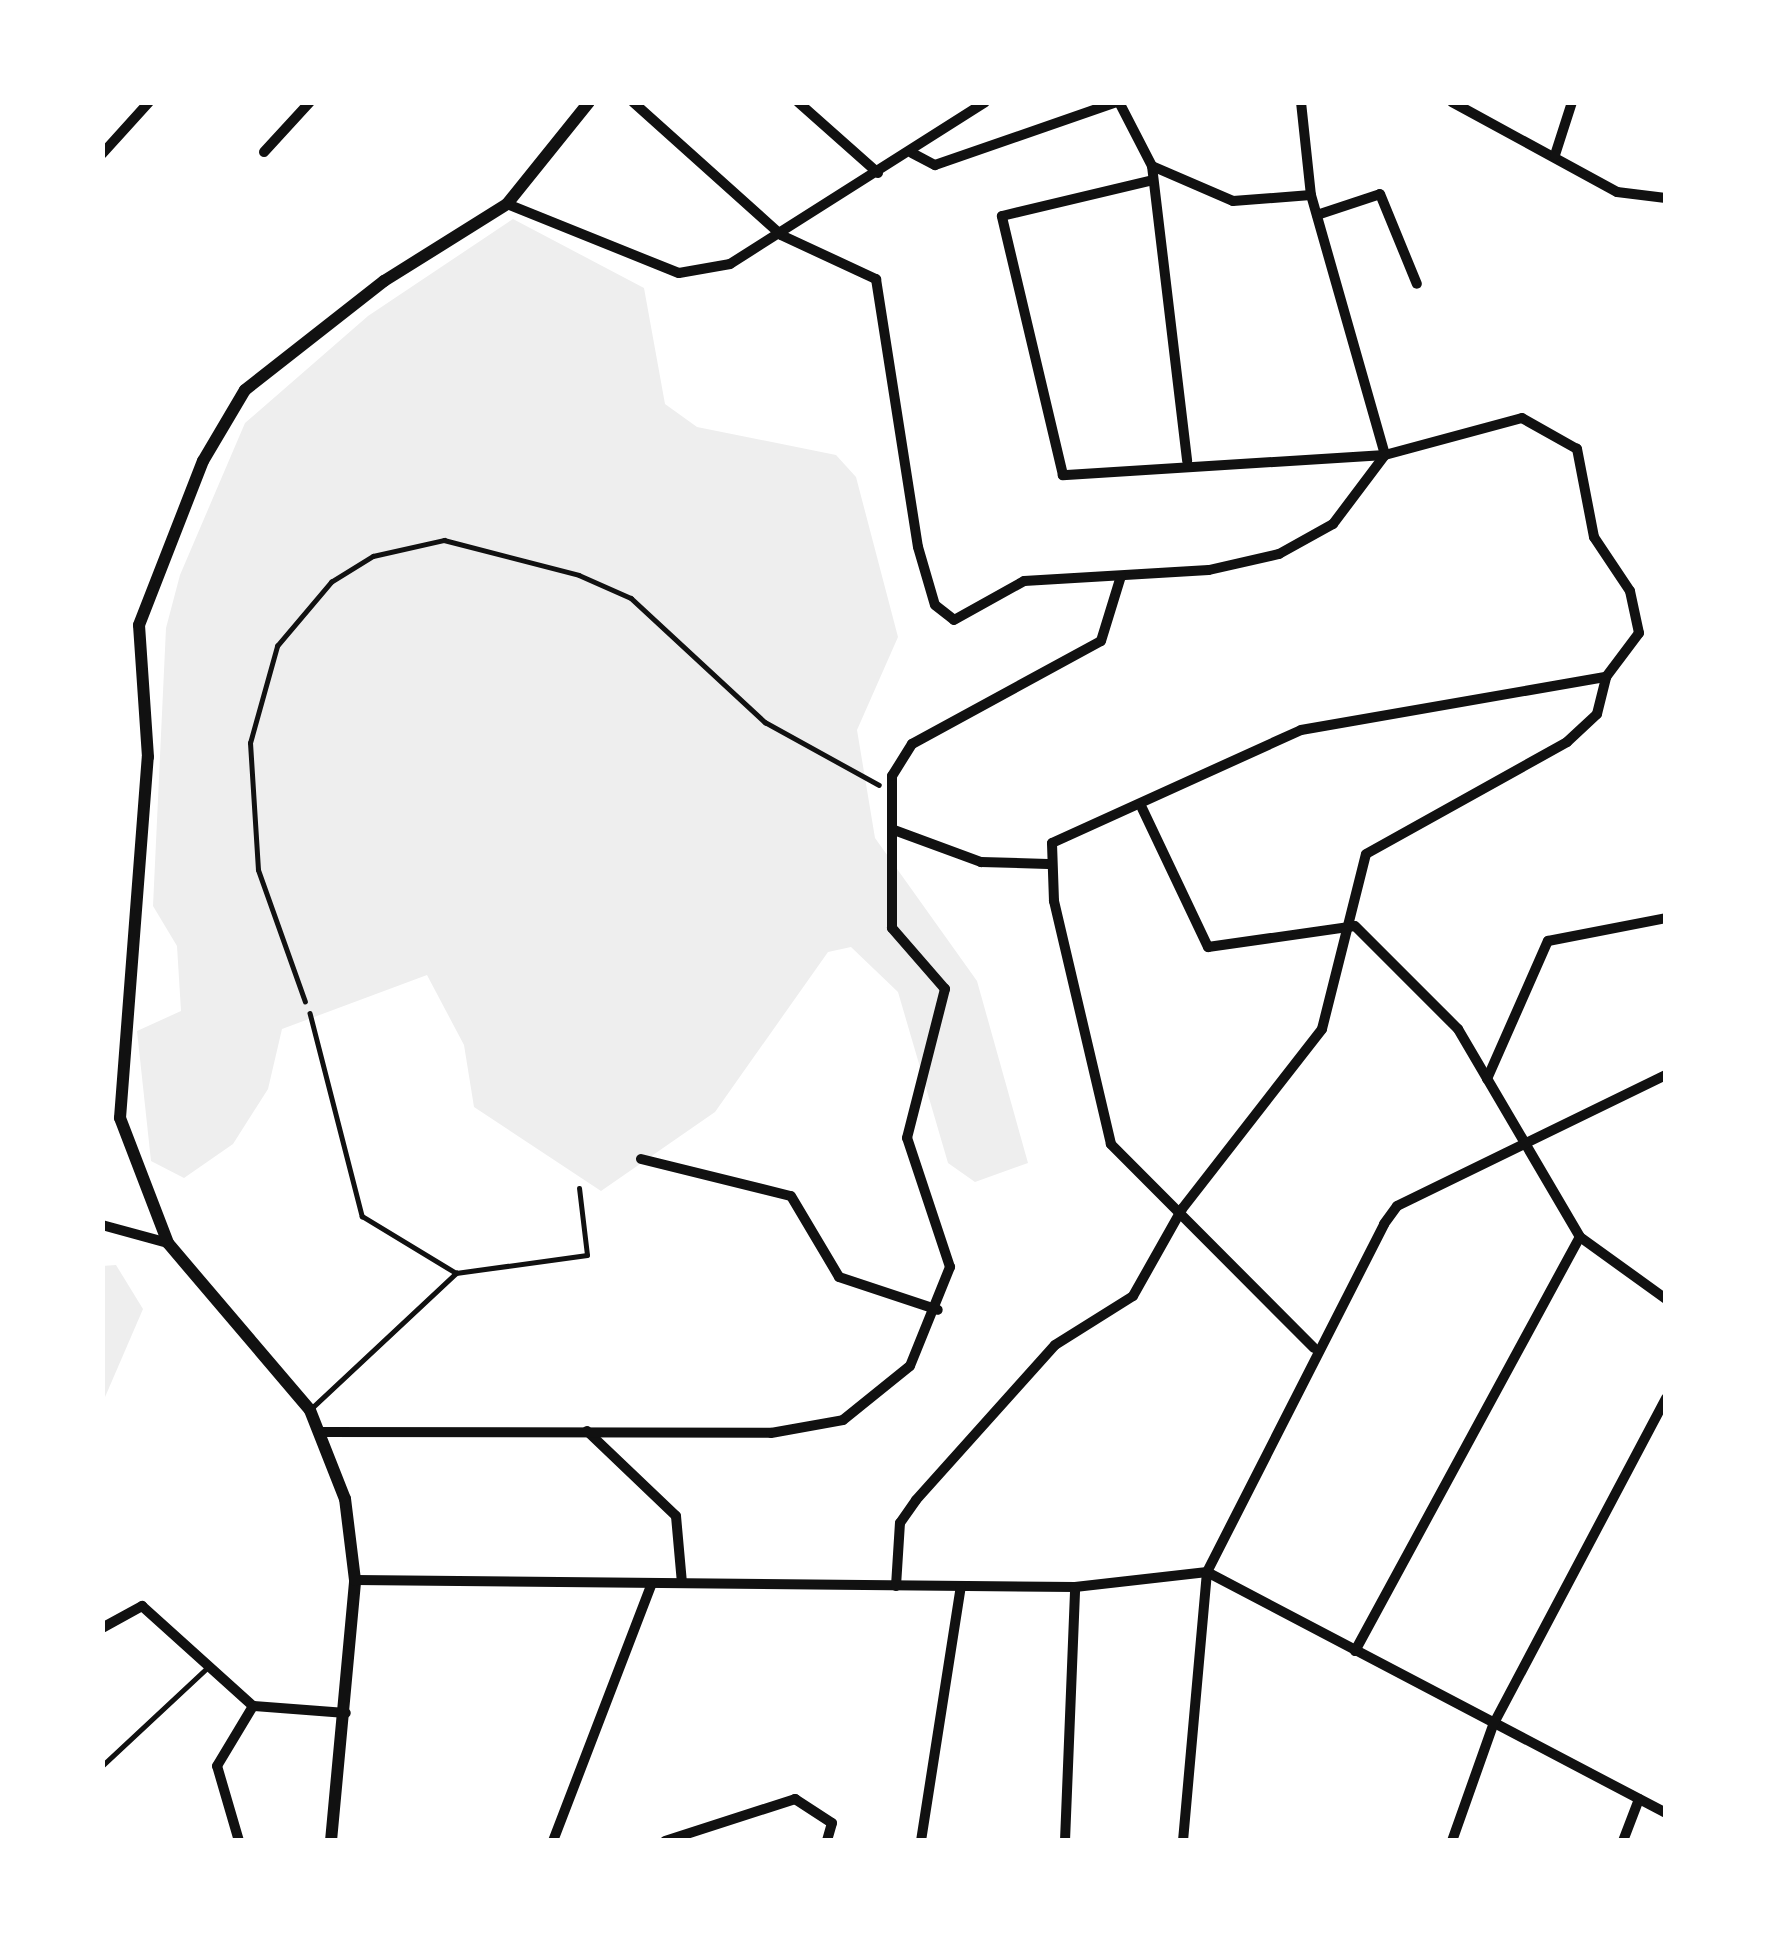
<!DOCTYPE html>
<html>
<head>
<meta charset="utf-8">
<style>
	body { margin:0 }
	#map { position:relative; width:1768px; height:1943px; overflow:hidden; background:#fff; font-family:Roboto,sans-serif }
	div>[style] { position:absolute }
	.green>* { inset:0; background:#eee }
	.path>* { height:4.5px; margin:-2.25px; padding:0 2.25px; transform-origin:2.25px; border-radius:2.25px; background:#111 }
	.service>* { height:4.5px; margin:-2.25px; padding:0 2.25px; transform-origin:2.25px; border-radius:2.25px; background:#111 }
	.minor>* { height:10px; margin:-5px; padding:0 5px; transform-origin:5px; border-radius:5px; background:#111 }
	.tertiary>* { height:12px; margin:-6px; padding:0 6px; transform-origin:6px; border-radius:6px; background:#111 }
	span { translate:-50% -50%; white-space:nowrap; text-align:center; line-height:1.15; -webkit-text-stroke:9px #fff; paint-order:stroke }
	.frame { position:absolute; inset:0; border:105px solid #fff; pointer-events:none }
</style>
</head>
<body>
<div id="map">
	<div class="green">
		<div style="clip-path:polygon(513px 219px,644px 288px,665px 404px,697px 427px,836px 455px,856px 477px,898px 637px,857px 730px,875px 838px,977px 981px,1028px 1163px,975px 1182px,948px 1163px,898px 992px,851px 947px,828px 952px,715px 1112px,601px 1191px,474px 1107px,464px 1045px,427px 975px,282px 1029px,268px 1089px,233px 1144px,184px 1178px,151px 1161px,137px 1031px,181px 1011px,177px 946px,153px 906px,166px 628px,180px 575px,245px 423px,368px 316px)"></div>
		<div style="clip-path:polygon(116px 1265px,143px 1309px,102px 1404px,102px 1266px)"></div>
	</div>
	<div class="path">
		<div style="left:305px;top:1002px;width:140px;rotate:-109.6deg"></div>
		<div style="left:258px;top:870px;width:127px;rotate:-93.6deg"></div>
		<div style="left:250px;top:743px;width:101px;rotate:-74.4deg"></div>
		<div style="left:277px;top:646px;width:84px;rotate:-49.8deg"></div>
		<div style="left:331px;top:582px;width:49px;rotate:-31.8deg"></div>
		<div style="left:373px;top:556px;width:73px;rotate:-12.7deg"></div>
		<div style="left:444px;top:540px;width:139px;rotate:14.5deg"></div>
		<div style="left:579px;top:575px;width:57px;rotate:23.9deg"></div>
		<div style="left:631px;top:598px;width:183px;rotate:42.8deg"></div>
		<div style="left:765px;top:722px;width:130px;rotate:28.9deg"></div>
	</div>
	<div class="service">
		<div style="left:310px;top:1013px;width:210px;rotate:75.6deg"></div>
		<div style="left:362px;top:1216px;width:110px;rotate:31.2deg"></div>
		<div style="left:314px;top:1406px;width:195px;rotate:-43.1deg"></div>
		<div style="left:456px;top:1273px;width:132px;rotate:-7.8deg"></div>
		<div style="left:587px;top:1255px;width:67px;rotate:-96.8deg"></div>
		<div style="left:102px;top:1766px;width:145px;rotate:-43deg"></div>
	</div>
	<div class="minor">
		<div style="left:633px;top:102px;width:199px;rotate:41.9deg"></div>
		<div style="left:781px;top:235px;width:105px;rotate:24.9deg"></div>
		<div style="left:876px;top:279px;width:271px;rotate:81.1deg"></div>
		<div style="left:918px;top:547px;width:60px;rotate:73.7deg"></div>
		<div style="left:935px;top:605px;width:24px;rotate:38deg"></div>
		<div style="left:954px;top:620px;width:80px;rotate:-29.1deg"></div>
		<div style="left:1024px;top:581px;width:185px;rotate:-3.4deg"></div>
		<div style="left:1209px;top:570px;width:72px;rotate:-12.9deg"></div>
		<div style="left:1279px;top:554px;width:62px;rotate:-29.1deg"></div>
		<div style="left:1333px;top:524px;width:86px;rotate:-53deg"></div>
		<div style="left:798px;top:102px;width:107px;rotate:41.6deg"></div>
		<div style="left:1119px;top:102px;width:72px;rotate:62.7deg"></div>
		<div style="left:1152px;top:166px;width:297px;rotate:83.2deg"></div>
		<div style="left:1301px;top:102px;width:94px;rotate:83.9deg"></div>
		<div style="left:1311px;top:195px;width:270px;rotate:74.1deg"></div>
		<div style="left:1452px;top:102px;width:188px;rotate:28.6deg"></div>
		<div style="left:1617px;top:192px;width:49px;rotate:7deg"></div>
		<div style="left:264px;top:152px;width:68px;rotate:-47.4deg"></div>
		<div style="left:912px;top:153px;width:26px;rotate:28deg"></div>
		<div style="left:935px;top:165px;width:193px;rotate:-19.1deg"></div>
		<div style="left:102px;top:154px;width:70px;rotate:-47.9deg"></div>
		<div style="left:1555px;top:155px;width:56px;rotate:-72.2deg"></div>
		<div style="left:1152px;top:166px;width:88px;rotate:23.4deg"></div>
		<div style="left:1233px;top:201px;width:78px;rotate:-4.4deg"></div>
		<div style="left:507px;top:204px;width:185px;rotate:21.9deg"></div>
		<div style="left:679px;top:273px;width:52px;rotate:-10deg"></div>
		<div style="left:730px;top:264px;width:302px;rotate:-32.4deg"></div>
		<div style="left:1317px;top:215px;width:66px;rotate:-18.4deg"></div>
		<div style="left:1380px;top:194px;width:97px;rotate:67.7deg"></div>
		<div style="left:1142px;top:808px;width:154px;rotate:64.6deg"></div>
		<div style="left:1208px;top:947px;width:148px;rotate:-8.1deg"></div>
		<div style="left:894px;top:830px;width:93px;rotate:20.2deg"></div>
		<div style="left:981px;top:862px;width:67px;rotate:1.7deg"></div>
		<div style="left:1355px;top:926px;width:146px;rotate:45deg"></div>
		<div style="left:1458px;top:1029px;width:241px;rotate:59.6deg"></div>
		<div style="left:1580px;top:1237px;width:106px;rotate:35.8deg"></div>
		<div style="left:1487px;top:1079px;width:151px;rotate:-66.2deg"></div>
		<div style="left:1548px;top:941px;width:120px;rotate:-11deg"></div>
		<div style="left:641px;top:1159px;width:154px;rotate:13.9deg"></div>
		<div style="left:791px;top:1196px;width:94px;rotate:59.3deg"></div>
		<div style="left:839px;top:1277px;width:104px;rotate:18.4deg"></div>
		<div style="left:102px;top:1225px;width:68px;rotate:15.3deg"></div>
		<div style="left:1314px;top:1348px;width:288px;rotate:-134.9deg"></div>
		<div style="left:1111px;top:1144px;width:250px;rotate:-103.2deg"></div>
		<div style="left:1054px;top:901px;width:58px;rotate:-92deg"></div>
		<div style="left:1052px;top:843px;width:273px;rotate:-24.4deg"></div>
		<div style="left:1301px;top:730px;width:310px;rotate:-9.9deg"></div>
		<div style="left:587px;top:1431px;width:123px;rotate:43.7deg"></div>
		<div style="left:676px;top:1516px;width:67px;rotate:84.9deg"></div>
		<div style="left:323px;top:1432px;width:448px;rotate:0.1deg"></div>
		<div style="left:771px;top:1433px;width:73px;rotate:-10.2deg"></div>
		<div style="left:843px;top:1420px;width:86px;rotate:-38.9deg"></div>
		<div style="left:910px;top:1366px;width:107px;rotate:-68deg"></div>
		<div style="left:950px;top:1267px;width:136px;rotate:-108.4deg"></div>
		<div style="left:907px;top:1138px;width:154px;rotate:-75.7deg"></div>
		<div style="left:945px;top:989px;width:81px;rotate:-131deg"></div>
		<div style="left:892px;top:928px;width:152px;rotate:-90deg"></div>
		<div style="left:892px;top:776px;width:38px;rotate:-58deg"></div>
		<div style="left:912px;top:744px;width:215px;rotate:-28.6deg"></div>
		<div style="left:1101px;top:641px;width:68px;rotate:-72.9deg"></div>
		<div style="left:355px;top:1580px;width:720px;rotate:0.56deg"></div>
		<div style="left:1075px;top:1587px;width:133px;rotate:-6.5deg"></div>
		<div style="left:1207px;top:1572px;width:518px;rotate:27.7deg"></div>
		<div style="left:896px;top:1586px;width:63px;rotate:-86.4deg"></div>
		<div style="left:900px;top:1523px;width:28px;rotate:-55deg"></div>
		<div style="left:916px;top:1500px;width:208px;rotate:-48.1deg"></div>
		<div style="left:1055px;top:1345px;width:92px;rotate:-32.1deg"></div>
		<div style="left:1133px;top:1296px;width:100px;rotate:-60.6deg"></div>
		<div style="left:1182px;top:1209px;width:228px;rotate:-52.1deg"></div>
		<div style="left:1322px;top:1029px;width:180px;rotate:-75.9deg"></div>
		<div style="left:1366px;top:854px;width:230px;rotate:-29.1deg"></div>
		<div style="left:1567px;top:742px;width:41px;rotate:-43deg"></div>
		<div style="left:1597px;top:714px;width:38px;rotate:-76deg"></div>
		<div style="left:1606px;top:677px;width:55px;rotate:-53.1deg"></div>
		<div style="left:1639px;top:633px;width:43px;rotate:-102.1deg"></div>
		<div style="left:1630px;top:591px;width:65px;rotate:-123.7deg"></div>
		<div style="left:1594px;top:537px;width:90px;rotate:-100.9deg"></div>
		<div style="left:1577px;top:449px;width:63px;rotate:-150.6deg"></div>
		<div style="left:1522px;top:418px;width:142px;rotate:164.9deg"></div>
		<div style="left:1385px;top:455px;width:323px;rotate:176.4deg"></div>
		<div style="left:1063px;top:475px;width:266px;rotate:-103.3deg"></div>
		<div style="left:1002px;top:216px;width:155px;rotate:-13.4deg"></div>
		<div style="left:102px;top:1628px;width:46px;rotate:-28.8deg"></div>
		<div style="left:142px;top:1606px;width:149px;rotate:42deg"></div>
		<div style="left:253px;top:1706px;width:93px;rotate:4.3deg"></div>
		<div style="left:1355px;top:1651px;width:471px;rotate:-61.5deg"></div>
		<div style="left:239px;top:1841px;width:78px;rotate:-106.3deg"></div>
		<div style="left:217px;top:1766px;width:70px;rotate:-59deg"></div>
		<div style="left:553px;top:1841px;width:276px;rotate:-69deg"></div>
		<div style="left:665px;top:1841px;width:137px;rotate:-17.9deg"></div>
		<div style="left:795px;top:1799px;width:44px;rotate:33deg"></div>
		<div style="left:832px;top:1823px;width:19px;rotate:106deg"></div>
		<div style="left:921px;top:1841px;width:257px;rotate:-81.1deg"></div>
		<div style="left:1065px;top:1841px;width:254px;rotate:-87.7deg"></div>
		<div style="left:1183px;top:1841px;width:270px;rotate:-84.9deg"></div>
		<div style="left:1207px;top:1572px;width:390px;rotate:-63deg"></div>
		<div style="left:1384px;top:1224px;width:22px;rotate:-54deg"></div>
		<div style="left:1397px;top:1206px;width:299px;rotate:-26deg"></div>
		<div style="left:1452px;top:1841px;width:123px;rotate:-70.5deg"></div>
		<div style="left:1493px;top:1725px;width:370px;rotate:-62.1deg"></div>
		<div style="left:1623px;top:1841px;width:45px;rotate:-69.1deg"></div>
	</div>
	<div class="tertiary">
		<div style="left:331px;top:1841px;width:262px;rotate:-84.7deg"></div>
		<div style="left:355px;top:1580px;width:82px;rotate:-97deg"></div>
		<div style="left:345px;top:1499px;width:96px;rotate:-111.5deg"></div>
		<div style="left:310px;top:1410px;width:219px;rotate:-130.4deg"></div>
		<div style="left:168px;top:1243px;width:134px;rotate:-111deg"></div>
		<div style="left:120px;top:1118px;width:362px;rotate:-85.6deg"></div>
		<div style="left:148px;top:757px;width:132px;rotate:-93.9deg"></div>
		<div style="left:139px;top:625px;width:176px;rotate:-68.7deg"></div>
		<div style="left:203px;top:461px;width:82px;rotate:-59.4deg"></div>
		<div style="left:245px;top:390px;width:177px;rotate:-38.1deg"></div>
		<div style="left:384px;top:281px;width:145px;rotate:-32deg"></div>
		<div style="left:507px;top:204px;width:131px;rotate:-51.2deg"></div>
	</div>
	<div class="frame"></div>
</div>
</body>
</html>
